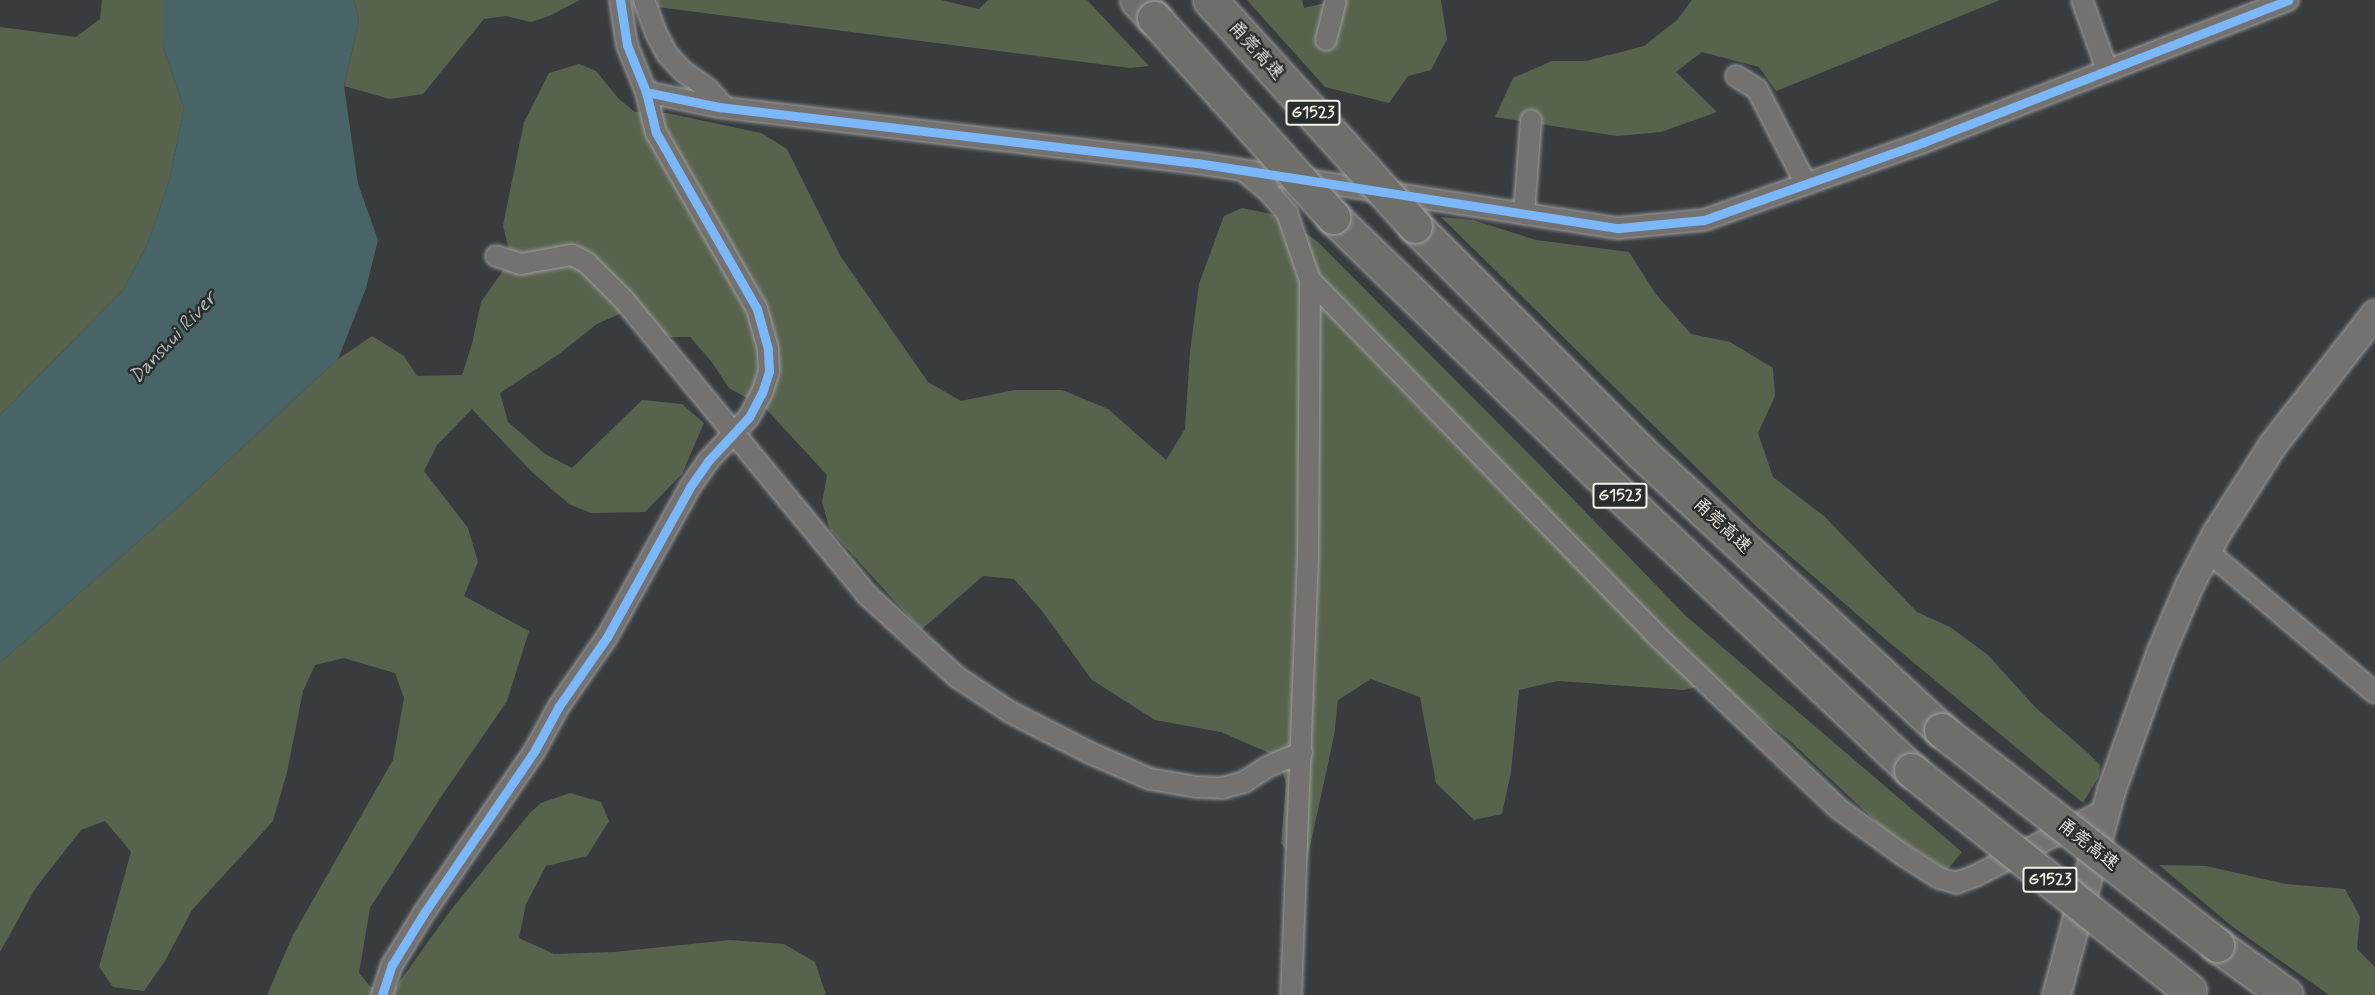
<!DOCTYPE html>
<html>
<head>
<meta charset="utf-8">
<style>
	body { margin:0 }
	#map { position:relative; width:2375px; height:995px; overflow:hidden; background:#393c3f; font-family:Mynerve,"LXGW WenKai TC",sans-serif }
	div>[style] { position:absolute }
	.green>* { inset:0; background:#58634e }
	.water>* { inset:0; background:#486467 }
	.roads { filter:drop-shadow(0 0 2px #9e9e9e) drop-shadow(0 0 2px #9e9e9e) }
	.minor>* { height:20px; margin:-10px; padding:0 10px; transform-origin:10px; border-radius:10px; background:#737270 }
	.secondary>* { height:27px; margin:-13.5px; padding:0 13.5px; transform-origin:13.5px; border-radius:13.5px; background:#737270 }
	.motorway>* { height:33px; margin:-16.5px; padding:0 16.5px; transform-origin:16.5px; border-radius:16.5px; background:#6e6e6a }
	.bridges { filter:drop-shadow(0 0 2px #9e9e9e) drop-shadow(0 0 2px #9e9e9e) }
	.motorway-bridge>* { height:33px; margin:-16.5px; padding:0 16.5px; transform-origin:16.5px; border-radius:16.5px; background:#6e6e6a }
	.cycleway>* { height:9px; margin:-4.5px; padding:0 4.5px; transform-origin:4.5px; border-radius:4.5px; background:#7ab7fb }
	span { translate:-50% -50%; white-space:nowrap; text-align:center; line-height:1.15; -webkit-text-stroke:5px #2a2d2e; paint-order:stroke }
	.shield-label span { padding:2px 4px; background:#2a2d2e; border:2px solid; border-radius:4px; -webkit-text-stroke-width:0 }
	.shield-label { font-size:16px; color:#f4f1e8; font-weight:700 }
	.street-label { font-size:18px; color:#f4f1e8 }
	.water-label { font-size:20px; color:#b0bab6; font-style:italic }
</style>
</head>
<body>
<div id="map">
	<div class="green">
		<div style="clip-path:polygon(102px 0,163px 0,163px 47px,184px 108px,169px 182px,147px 245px,123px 290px,0 415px,0 27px,76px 37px,100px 19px)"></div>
		<div style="clip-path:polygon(354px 0,580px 0,549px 16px,531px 22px,506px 16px,484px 19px,423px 94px,390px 99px,344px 86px,359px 21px)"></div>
		<div style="clip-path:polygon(657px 0,941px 0,979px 9px,988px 0,1087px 0,1149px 66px,1130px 68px,658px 7px)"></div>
		<div style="clip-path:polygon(1247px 0,1302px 0,1304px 8px,1338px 0,1441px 0,1447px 39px,1431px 70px,1408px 76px,1389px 103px,1325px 87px)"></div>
		<div style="clip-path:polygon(1692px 0,2000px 0,1776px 91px,1759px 67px,1702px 52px,1676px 72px,1717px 112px,1661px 132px,1617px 136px,1495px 117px,1513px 78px,1552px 61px,1586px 61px,1644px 46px,1677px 20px)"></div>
		<div style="clip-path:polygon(579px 64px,596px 71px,619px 99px,635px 112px,667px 113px,761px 133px,787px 149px,841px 257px,928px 382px,961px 401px,1015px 390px,1062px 390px,1108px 409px,1166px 460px,1185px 429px,1190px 352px,1199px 284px,1224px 216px,1242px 208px,1280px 216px,1317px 241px,1538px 463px,1686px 616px,1962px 852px,1947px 870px,1885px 830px,1788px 739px,1712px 683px,1684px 690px,1558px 681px,1519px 690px,1511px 772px,1502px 814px,1474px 820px,1436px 783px,1420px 697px,1371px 679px,1338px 700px,1334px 736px,1304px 874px,1281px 843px,1286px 784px,1278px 757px,1221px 732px,1155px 720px,1092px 680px,1042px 611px,1014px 579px,983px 576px,921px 630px,830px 530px,822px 502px,827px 475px,766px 409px,729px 388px,711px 361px,690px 337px,671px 337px,655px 330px,624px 312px,597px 324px,559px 354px,500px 393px,508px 422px,545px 454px,572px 468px,642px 400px,682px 404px,704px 423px,682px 474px,645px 512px,591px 513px,569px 504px,531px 471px,472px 409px,437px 445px,424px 471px,468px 528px,478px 562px,464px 596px,529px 631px,507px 701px,441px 797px,370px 908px,359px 973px,371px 987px,395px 988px,450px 911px,529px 814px,541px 803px,570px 793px,601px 802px,609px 821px,587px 856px,546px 866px,526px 904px,519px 938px,554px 954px,614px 952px,730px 940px,784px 944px,815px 962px,826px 995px,267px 995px,293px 935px,393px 760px,404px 698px,395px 673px,344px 658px,315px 665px,303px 691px,287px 772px,273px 821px,192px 910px,165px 961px,144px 991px,113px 987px,99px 967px,131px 852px,105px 821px,81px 830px,35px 889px,0 952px,0 663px,189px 497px,338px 359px,372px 336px,404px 356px,417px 376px,462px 375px,472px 344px,481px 302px,504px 269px,509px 250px,503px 226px,524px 122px,549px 73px)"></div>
		<div style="clip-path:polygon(1441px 217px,1473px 220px,1536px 240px,1629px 252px,1655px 293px,1691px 334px,1730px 342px,1773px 368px,1775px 396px,1758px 433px,1773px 477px,1824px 516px,1917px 612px,1950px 627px,1988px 655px,2035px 707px,2087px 752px,2100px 765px,2099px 776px,2083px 803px,1884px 638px,1758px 528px)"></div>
		<div style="clip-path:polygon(2159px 865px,2206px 866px,2286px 884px,2345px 889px,2360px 917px,2357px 949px,2375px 967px,2375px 995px,2329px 995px,2233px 927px)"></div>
	</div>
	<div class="water">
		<div style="clip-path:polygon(163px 0,354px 0,359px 21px,344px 86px,358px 184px,378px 240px,366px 288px,338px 359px,189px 497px,0 663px,0 415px,123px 290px,147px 245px,169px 182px,184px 108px,163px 47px)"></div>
	</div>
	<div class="roads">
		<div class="minor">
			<div style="left:644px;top:0;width:37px;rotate:70deg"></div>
			<div style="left:657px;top:35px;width:21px;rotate:62deg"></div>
			<div style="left:667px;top:54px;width:25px;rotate:47deg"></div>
			<div style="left:684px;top:72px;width:29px;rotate:35deg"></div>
			<div style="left:708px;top:89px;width:24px;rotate:48deg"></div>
			<div style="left:2082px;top:0;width:74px;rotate:70.3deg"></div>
			<div style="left:1326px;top:40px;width:41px;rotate:-76deg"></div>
			<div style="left:1736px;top:76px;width:25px;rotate:32deg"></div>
			<div style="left:1757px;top:89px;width:107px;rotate:62.7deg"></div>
			<div style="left:646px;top:92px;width:75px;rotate:11.6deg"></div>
			<div style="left:719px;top:107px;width:481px;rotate:6.7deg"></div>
			<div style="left:1197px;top:163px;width:427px;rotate:8.8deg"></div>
			<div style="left:1619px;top:228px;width:85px;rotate:-5.4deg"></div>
			<div style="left:1704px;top:220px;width:233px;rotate:-19.5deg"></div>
			<div style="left:1924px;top:142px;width:391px;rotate:-21.3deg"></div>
			<div style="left:1244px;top:171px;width:33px;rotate:40deg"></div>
			<div style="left:1269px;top:192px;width:28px;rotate:49deg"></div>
			<div style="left:1287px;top:213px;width:71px;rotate:71.1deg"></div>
			<div style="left:1310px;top:280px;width:275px;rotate:90.4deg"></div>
			<div style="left:1308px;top:555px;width:440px;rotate:92.2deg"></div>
			<div style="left:1524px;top:214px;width:94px;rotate:-85.7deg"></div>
			<div style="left:496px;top:256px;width:26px;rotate:18deg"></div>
			<div style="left:521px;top:264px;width:52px;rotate:-10deg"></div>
			<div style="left:572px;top:255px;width:16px;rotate:27deg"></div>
			<div style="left:586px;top:262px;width:54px;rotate:45deg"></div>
			<div style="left:624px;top:300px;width:381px;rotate:50.5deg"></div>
			<div style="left:866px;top:594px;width:123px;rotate:42.4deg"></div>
			<div style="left:957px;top:677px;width:64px;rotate:33.4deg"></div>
			<div style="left:1010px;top:712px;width:90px;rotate:27.1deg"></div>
			<div style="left:1090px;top:753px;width:65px;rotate:23.4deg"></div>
			<div style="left:1150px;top:779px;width:48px;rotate:9.7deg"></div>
			<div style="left:1197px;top:787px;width:25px;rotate:2deg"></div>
			<div style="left:1222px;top:788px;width:23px;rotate:-15deg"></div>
			<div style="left:1244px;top:782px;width:27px;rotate:-33deg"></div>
			<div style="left:1267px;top:767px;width:38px;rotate:-23deg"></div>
			<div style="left:1310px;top:280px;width:493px;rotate:45.7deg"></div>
			<div style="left:1654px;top:633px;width:255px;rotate:43.6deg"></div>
			<div style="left:1839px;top:809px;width:79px;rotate:35.7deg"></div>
			<div style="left:1903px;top:855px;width:43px;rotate:32.6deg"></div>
			<div style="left:1939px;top:878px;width:18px;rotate:16deg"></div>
			<div style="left:1956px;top:883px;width:20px;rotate:-20deg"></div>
			<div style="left:1975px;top:876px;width:146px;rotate:-26.9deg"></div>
			<div style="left:2206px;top:550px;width:221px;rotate:40.2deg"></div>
			<div style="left:382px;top:995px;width:32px;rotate:-72deg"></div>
			<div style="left:392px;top:965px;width:61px;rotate:-58.4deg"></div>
			<div style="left:424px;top:913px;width:197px;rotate:-55.7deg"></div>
			<div style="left:535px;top:750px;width:50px;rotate:-61.4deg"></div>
			<div style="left:559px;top:706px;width:84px;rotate:-55.2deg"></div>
			<div style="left:607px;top:637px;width:171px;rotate:-61deg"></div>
			<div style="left:690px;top:487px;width:32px;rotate:-55deg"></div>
			<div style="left:708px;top:461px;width:60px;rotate:-47deg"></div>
			<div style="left:749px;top:417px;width:27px;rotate:-62deg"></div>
			<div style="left:762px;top:393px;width:23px;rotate:-72deg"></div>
			<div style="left:769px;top:371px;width:22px;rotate:-93deg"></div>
			<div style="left:768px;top:349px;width:41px;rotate:-105.4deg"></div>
			<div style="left:757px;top:309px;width:203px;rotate:-119.8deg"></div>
			<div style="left:656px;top:133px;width:42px;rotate:-103.7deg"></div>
			<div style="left:646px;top:92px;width:51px;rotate:-112deg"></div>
			<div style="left:627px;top:45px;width:46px;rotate:-98.8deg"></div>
		</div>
		<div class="secondary">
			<div style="left:2056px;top:995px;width:212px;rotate:-75deg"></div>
			<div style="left:2111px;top:790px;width:145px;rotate:-70.3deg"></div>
			<div style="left:2160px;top:653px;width:74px;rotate:-66.9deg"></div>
			<div style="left:2189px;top:585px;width:59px;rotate:-62.6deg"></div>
			<div style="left:2216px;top:533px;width:104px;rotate:-57.5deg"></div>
			<div style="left:2272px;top:445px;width:167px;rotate:-52deg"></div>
		</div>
		<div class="motorway">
			<div style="left:1137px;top:0;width:25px;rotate:47deg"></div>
			<div style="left:1333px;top:217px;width:366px;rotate:44.1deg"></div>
			<div style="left:1596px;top:472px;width:434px;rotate:43.4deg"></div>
			<div style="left:1415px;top:226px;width:321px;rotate:45deg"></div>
			<div style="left:1642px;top:453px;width:408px;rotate:42.8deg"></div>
			<div style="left:2217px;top:945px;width:85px;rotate:35.9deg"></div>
		</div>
	</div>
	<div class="bridges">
		<div class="motorway-bridge">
			<div style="left:1210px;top:0;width:305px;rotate:47.8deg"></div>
			<div style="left:1154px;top:18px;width:268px;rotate:48deg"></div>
			<div style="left:1941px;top:730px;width:350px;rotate:37.9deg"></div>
			<div style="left:1911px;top:770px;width:355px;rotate:38.4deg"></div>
		</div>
	</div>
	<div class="cycleway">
		<div style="left:646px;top:92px;width:75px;rotate:11.6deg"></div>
		<div style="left:719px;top:107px;width:481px;rotate:6.7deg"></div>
		<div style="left:1197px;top:163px;width:427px;rotate:8.8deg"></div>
		<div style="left:1619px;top:228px;width:85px;rotate:-5.4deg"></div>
		<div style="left:1704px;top:220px;width:233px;rotate:-19.5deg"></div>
		<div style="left:1924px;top:142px;width:391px;rotate:-21.3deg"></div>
		<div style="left:382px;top:995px;width:32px;rotate:-72deg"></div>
		<div style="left:392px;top:965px;width:61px;rotate:-58.4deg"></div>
		<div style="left:424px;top:913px;width:197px;rotate:-55.7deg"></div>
		<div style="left:535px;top:750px;width:50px;rotate:-61.4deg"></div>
		<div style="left:559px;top:706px;width:84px;rotate:-55.2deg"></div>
		<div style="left:607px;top:637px;width:171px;rotate:-61deg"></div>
		<div style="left:690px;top:487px;width:32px;rotate:-55deg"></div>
		<div style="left:708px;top:461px;width:60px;rotate:-47deg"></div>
		<div style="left:749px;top:417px;width:27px;rotate:-62deg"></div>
		<div style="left:762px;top:393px;width:23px;rotate:-72deg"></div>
		<div style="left:769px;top:371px;width:22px;rotate:-93deg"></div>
		<div style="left:768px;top:349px;width:41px;rotate:-105.4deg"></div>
		<div style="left:757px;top:309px;width:203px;rotate:-119.8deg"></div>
		<div style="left:656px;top:133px;width:42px;rotate:-103.7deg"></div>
		<div style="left:646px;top:92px;width:51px;rotate:-112deg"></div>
		<div style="left:627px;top:45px;width:46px;rotate:-98.8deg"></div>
	</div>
	<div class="shield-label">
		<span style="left:1313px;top:113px">G1523</span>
		<span style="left:1620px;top:496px">G1523</span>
		<span style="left:2050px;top:880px">G1523</span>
	</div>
	<div class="street-label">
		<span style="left:1256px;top:51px;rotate:48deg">甬莞高速</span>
		<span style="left:1722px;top:526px;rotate:43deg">甬莞高速</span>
		<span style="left:2088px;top:845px;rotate:38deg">甬莞高速</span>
	</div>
	<div class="water-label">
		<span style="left:173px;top:338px;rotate:-47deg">Danshui River</span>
	</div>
</div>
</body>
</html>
